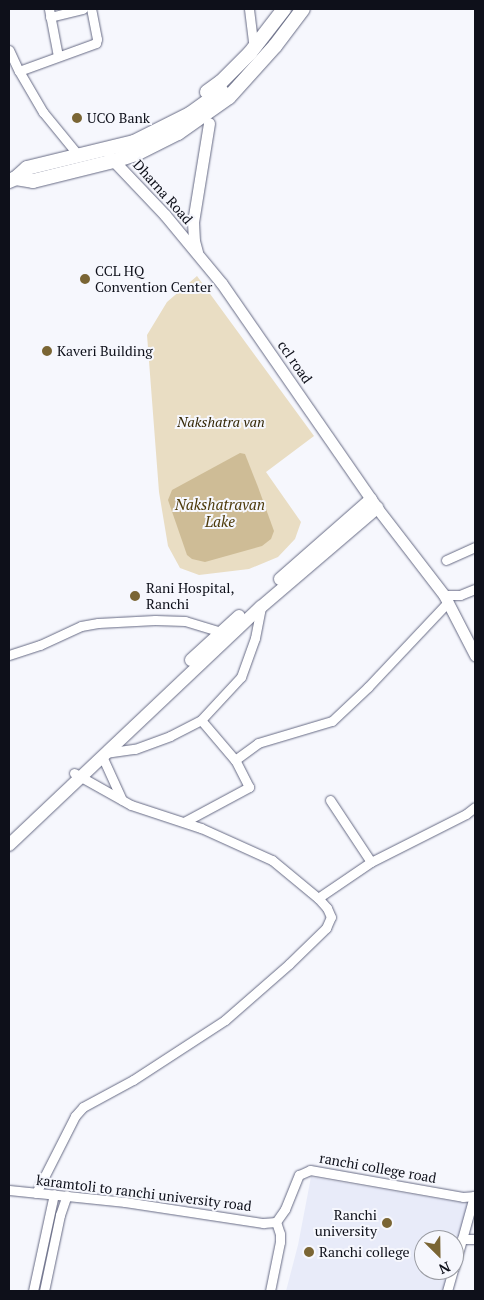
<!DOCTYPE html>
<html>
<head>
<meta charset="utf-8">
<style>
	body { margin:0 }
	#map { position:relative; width:484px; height:1300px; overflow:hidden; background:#f6f7fd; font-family:"PT Serif",serif }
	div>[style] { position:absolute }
	.built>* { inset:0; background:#e8ebf9 }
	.green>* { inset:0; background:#e9ddc3 }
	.water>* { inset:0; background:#cebc96 }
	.roads { filter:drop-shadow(0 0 1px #666a84) drop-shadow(0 0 1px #666a84) }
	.minor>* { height:9px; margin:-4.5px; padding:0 4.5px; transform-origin:4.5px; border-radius:4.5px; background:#fff }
	.tertiary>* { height:11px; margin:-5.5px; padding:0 5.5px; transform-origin:5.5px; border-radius:5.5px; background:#fff }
	.secondary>* { height:12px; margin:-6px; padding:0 6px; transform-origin:6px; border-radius:6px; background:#fff }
	.primary>* { height:14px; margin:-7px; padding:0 7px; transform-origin:7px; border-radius:7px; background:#fff }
	.dots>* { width:14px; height:14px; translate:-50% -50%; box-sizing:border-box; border:2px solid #f6f7fd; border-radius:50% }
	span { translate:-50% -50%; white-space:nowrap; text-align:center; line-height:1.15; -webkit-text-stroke:4px #f6f7fd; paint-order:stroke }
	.poi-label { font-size:14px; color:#0e101a }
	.left { translate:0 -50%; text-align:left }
	.right { translate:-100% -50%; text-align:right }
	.street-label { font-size:14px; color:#0e101a }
	.park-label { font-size:14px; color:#352807; font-style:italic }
	.water-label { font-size:15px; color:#4d3a0a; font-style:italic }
	.frame { position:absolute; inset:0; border:10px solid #0e101a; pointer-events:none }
	.north { position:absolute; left:414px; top:1230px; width:50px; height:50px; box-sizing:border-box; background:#f6f7fd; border:1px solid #999ba2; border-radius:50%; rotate:157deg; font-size:14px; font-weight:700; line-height:20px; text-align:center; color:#0e101a }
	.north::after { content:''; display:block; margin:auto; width:18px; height:22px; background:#7a6534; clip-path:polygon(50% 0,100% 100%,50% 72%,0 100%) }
</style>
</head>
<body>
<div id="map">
	<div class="built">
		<div style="clip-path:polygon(evenodd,311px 1177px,475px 1205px,452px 1291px,286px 1291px,298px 1245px,311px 1177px,424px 1240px,454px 1240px,454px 1270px,424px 1270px,424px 1240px)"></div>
	</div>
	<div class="green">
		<div style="clip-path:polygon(197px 276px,314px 436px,266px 472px,301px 522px,295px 539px,278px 557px,249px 569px,199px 575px,180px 568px,168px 546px,159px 492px,147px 335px,167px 302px)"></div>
	</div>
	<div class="water">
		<div style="clip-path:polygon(240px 453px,245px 454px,258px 487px,274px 531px,271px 539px,262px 546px,205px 562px,192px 559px,187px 555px,168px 500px,172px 490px)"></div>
	</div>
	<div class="roads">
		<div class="minor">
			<div style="left:49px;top:9px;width:48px;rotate:79.2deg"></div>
			<div style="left:249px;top:9px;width:39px;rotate:83deg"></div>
			<div style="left:50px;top:17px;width:34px;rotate:-14deg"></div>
			<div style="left:9px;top:50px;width:23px;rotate:65deg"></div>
			<div style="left:19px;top:71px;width:48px;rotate:59.7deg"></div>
			<div style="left:43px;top:112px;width:57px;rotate:50.7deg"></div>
			<div style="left:19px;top:71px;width:82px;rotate:-20deg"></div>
			<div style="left:96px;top:43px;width:4px;rotate:-76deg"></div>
			<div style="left:97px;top:39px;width:31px;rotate:-101deg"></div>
			<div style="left:446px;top:560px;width:32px;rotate:-24deg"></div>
			<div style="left:444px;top:595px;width:16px"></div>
			<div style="left:460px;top:595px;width:16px;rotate:-22deg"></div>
			<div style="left:9px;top:655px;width:33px;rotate:-18deg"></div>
			<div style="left:40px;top:645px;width:45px;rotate:-24.9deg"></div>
			<div style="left:81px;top:626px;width:17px;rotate:-10deg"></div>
			<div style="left:98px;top:623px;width:57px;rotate:-3deg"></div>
			<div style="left:155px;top:620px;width:30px;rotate:2deg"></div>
			<div style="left:185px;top:621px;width:37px;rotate:17deg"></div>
			<div style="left:220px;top:632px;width:6px;rotate:59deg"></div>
			<div style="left:105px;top:753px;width:30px;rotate:-8deg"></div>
			<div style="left:135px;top:749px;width:37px;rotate:-20deg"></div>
			<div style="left:170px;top:736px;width:35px;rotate:-27deg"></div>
			<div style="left:201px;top:720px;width:59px;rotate:-47.1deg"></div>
			<div style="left:241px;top:677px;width:41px;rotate:-70.3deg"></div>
			<div style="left:255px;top:638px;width:32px;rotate:-79deg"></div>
			<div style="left:102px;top:756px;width:48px;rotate:65.6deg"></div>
			<div style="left:235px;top:760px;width:29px;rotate:-36deg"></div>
			<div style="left:258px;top:743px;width:77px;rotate:-16.6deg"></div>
			<div style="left:332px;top:721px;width:50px;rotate:-43.4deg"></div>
			<div style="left:368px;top:687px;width:117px;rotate:-46.7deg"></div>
			<div style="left:74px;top:773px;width:65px;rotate:29.3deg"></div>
			<div style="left:131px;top:805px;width:74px;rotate:18.2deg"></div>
			<div style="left:201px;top:828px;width:78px;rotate:24.3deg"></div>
			<div style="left:272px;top:860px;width:60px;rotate:39.6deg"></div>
			<div style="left:318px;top:898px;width:64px;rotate:-34.2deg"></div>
			<div style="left:371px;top:862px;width:106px;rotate:-26.8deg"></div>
			<div style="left:466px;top:814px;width:11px;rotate:-38deg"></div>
			<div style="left:330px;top:800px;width:74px;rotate:56.5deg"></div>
			<div style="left:184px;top:822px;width:74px;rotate:-28.3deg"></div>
			<div style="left:249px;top:787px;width:30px;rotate:-117deg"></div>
			<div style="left:235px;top:760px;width:52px;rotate:-130.4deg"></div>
			<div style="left:9px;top:1190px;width:117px;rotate:5.9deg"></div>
			<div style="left:125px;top:1202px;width:140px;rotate:8.7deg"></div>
			<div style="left:263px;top:1223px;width:13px;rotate:-4deg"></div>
			<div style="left:36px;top:1193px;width:86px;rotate:-63.1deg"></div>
			<div style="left:75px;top:1116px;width:12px;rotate:-48deg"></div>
			<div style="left:83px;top:1107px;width:57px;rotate:-28.4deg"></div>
			<div style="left:133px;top:1080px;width:110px;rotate:-33.1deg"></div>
			<div style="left:225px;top:1020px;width:85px;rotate:-41.2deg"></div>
			<div style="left:289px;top:964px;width:52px;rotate:-44.2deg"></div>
			<div style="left:326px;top:928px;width:12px;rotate:-66deg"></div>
			<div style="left:331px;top:917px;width:10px;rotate:-114deg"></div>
			<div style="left:327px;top:908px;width:13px;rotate:-132deg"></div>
			<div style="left:276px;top:1222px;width:16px;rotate:-55deg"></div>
			<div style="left:285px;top:1209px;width:37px;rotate:-68deg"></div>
			<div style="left:299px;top:1175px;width:12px;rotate:-24deg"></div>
			<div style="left:310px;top:1170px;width:155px;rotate:10deg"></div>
			<div style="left:463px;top:1197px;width:12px;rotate:-5deg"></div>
			<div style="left:462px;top:1239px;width:13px"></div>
			<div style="left:454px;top:1268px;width:75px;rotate:-74.5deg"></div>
			<div style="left:33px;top:1291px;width:99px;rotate:-77.8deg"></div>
			<div style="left:44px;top:1291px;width:78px;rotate:-78.1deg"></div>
			<div style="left:60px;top:1215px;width:21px;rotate:-71deg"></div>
			<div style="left:270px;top:1291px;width:50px;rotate:-78.5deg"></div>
			<div style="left:280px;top:1242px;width:8px;rotate:-90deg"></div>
			<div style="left:280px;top:1234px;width:13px;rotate:-108deg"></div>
			<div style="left:447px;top:1291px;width:22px;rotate:-74deg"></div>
		</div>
		<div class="tertiary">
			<div style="left:110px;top:157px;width:80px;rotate:46.5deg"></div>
			<div style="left:165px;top:215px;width:89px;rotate:50.4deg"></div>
			<div style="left:222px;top:284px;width:272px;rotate:55.3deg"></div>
			<div style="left:377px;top:508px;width:110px;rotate:52.4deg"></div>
			<div style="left:444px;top:595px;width:68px;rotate:62.7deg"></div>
			<div style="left:197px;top:252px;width:11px;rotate:-105deg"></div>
			<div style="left:194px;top:241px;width:19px;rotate:-93deg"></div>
			<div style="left:193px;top:222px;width:100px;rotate:-80.8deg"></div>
		</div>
		<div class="secondary">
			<div style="left:280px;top:579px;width:121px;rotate:-41.3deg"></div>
			<div style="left:191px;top:660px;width:65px;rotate:-42.5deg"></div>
			<div style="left:9px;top:845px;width:347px;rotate:-43.4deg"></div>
			<div style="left:261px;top:607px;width:153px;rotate:-40.5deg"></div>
		</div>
		<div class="primary">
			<div style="left:207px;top:92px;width:17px;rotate:-36deg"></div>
			<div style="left:221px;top:82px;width:41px;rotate:-45deg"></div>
			<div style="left:250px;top:53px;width:56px;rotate:-52.3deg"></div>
			<div style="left:16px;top:178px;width:15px;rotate:-42deg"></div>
			<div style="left:27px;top:168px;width:110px;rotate:-13.7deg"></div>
			<div style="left:134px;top:142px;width:63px;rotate:-26.6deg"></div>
			<div style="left:190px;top:114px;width:39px;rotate:-36deg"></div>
			<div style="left:9px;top:181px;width:8px;rotate:-23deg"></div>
			<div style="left:16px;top:178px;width:17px;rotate:10deg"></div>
			<div style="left:33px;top:181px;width:83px;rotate:-13.9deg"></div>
			<div style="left:114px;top:161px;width:25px;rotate:-18deg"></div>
			<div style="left:138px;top:153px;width:45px;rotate:-26.6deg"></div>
			<div style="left:178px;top:133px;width:62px;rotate:-35.2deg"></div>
			<div style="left:229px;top:97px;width:69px;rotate:-48deg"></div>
			<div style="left:275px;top:46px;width:46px;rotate:-52.9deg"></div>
		</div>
	</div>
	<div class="dots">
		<div style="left:77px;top:118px;background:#7a6534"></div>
		<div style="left:85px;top:279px;background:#7a6534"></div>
		<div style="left:47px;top:351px;background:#7a6534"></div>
		<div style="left:135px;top:596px;background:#7a6534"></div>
		<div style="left:387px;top:1223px;background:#7a6534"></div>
		<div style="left:309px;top:1252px;background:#7a6534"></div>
	</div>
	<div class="poi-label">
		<span class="left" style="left:87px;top:118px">UCO Bank</span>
		<span class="left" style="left:95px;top:279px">CCL HQ<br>Convention Center</span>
		<span class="left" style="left:57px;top:351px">Kaveri Building</span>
		<span class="left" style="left:146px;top:596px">Rani Hospital,<br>Ranchi</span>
		<span class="right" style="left:377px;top:1223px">Ranchi<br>university</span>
		<span class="left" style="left:319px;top:1252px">Ranchi college</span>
	</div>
	<div class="street-label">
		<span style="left:163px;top:192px;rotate:48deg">Dharna Road</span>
		<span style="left:295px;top:362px;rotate:55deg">ccl road</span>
		<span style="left:378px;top:1168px;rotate:10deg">ranchi college road</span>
		<span style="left:144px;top:1193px;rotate:7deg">karamtoli to ranchi university road</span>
	</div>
	<div class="park-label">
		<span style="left:221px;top:422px">Nakshatra van</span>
	</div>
	<div class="water-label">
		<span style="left:220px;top:513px">Nakshatravan<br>Lake</span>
	</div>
	<div class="frame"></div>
	<div class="north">N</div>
</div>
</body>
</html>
